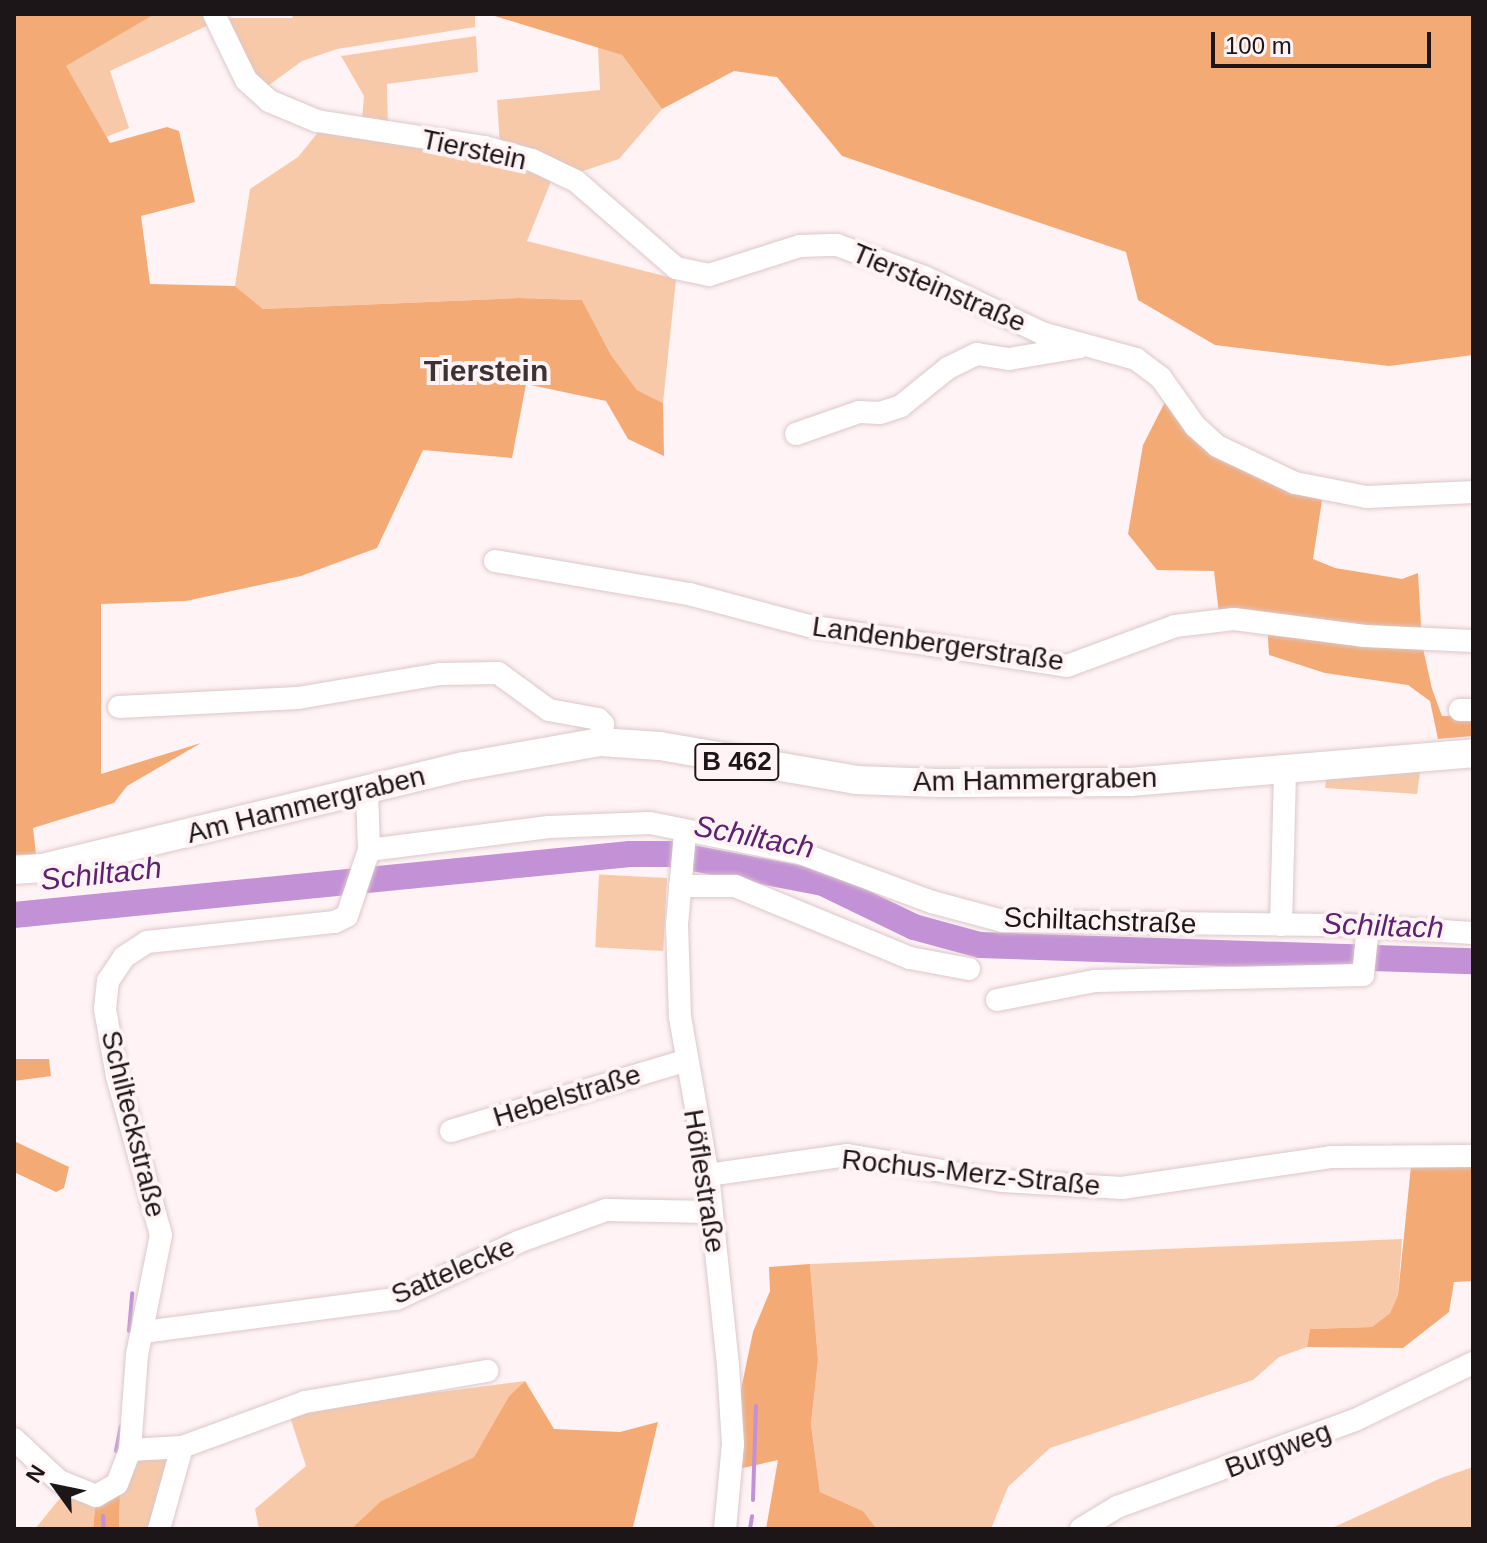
<!DOCTYPE html>
<html>
<head>
<meta charset="utf-8">
<style>
	body { margin:0 }
	#map { position:relative; width:1487px; height:1543px; overflow:hidden; background:#fff3f5; font-family:Helvetica,sans-serif }
	div>[style] { position:absolute }
	.green>* { inset:0; background:#f8c9a8; transform-origin:0 0 }
	.forest>* { inset:0; background:#f3aa75 }
	.stream>* { height:4px; margin:-2px; padding:0 2px; transform-origin:2px; border-radius:2px; background:#c391d6 }
	.river>* { height:26px; margin:-13px; padding:0 13px; transform-origin:13px; border-radius:13px; background:#c391d6 }
	.roads { filter:drop-shadow(0 0 2px #dbc8cb) drop-shadow(0 0 2px #dbc8cb) }
	.minor>* { height:22px; margin:-11px; padding:0 11px; transform-origin:11px; border-radius:11px; background:#fff }
	.major>* { height:28px; margin:-14px; padding:0 14px; transform-origin:14px; border-radius:14px; background:#fff }
	span { translate:-50% -50%; white-space:nowrap; text-align:center; line-height:1.15; -webkit-text-stroke:8px #fff3f5; paint-order:stroke }
	.shield-label span { padding:2px 6px; background:#fff3f5; border:2px solid; border-radius:6px; -webkit-text-stroke-width:0 }
	.shield-label { font-size:26px; color:#1d1618; font-weight:700 }
	.street-label { font-size:28px; color:#1d1618 }
	.neighbourhood-label { font-size:30px; color:#3f3134; font-weight:700 }
	.water-label { font-size:30px; color:#5e2172; font-style:italic }
	.frame { position:absolute; inset:0; border:16px solid #1d1618; pointer-events:none }
	.north { position:absolute; left:16px; top:1447px; width:80px; height:80px; -webkit-text-stroke:6px #fff3f5; paint-order:stroke; rotate:303deg; font-size:22px; font-weight:700; line-height:32px; text-align:center; color:#1d1618 }
	.north::after { content:''; display:block; margin:auto; width:28px; height:36px; background:#1d1618; clip-path:polygon(50% 0,100% 100%,50% 72%,0 100%) }
	.scale { position:absolute; left:1211px; top:32px; width:220px; height:36px; box-sizing:border-box; border:4px solid #1d1618; border-top:0; padding-left:10px; font-size:24px; line-height:28px; white-space:nowrap; color:#1d1618; -webkit-text-stroke:6px #fff3f5; paint-order:stroke }
</style>
</head>
<body>
<div id="map">
	<div class="green">
		<div style="clip-path:polygon(155px 14px,208px 14px,213px 23px,110px 71px,129px 128px,106px 137px,65px 66px)"></div>
		<div style="clip-path:polygon(294px 14px,475px 14px,475px 27px,337px 49px,302px 61px,265px 88px,223px 18px,292px 18px)"></div>
		<div style="clip-path:polygon(476px 36px,478px 72px,387px 84px,388px 128px,362px 120px,364px 96px,341px 56px)"></div>
		<div style="clip-path:polygon(598px 47px,622px 55px,662px 109px,619px 159px,574px 174px,500px 146px,497px 100px,600px 90px)"></div>
		<div style="clip-path:polygon(320px 130px,427px 142px,554px 174px,527px 241px,676px 279px,663px 403px,637px 390px,611px 355px,582px 300px,519px 298px,263px 309px,235px 286px,250px 189px,298px 157px)"></div>
		<div style="clip-path:polygon(1420px 772px,1417px 794px,1325px 788px,1326px 779px)"></div>
		<div style="left:667px;top:878px;width:73px;height:68px;rotate:93deg"></div>
		<div style="clip-path:polygon(1402px 1239px,1398px 1295px,1390px 1313px,1372px 1327px,1310px 1329px,1307px 1347px,1279px 1357px,1253px 1380px,1050px 1448px,1008px 1487px,991px 1529px,877px 1529px,863px 1511px,820px 1492px,811px 1424px,818px 1360px,810px 1264px)"></div>
		<div style="clip-path:polygon(525px 1381px,509px 1396px,474px 1457px,381px 1501px,351px 1529px,259px 1529px,255px 1509px,306px 1466px,288px 1411px)"></div>
		<div style="clip-path:polygon(138px 1460px,169px 1460px,156px 1529px,119px 1529px,120px 1493px)"></div>
		<div style="clip-path:polygon(1473px 1467px,1473px 1529px,1330px 1529px,1441px 1478px)"></div>
		<div style="clip-path:polygon(65px 1492px,96px 1500px,93px 1529px,35px 1529px)"></div>
	</div>
	<div class="forest">
		<div style="clip-path:polygon(14px 14px,155px 14px,66px 66px,110px 143px,167px 127px,179px 131px,195px 202px,141px 216px,150px 284px,235px 286px,263px 309px,519px 298px,582px 300px,611px 355px,637px 390px,663px 403px,664px 456px,628px 439px,606px 401px,526px 384px,512px 458px,423px 450px,377px 548px,301px 576px,186px 601px,101px 604px,101px 774px,201px 743px,127px 786px,114px 803px,33px 828px,36px 854px,14px 855px)"></div>
		<div style="clip-path:polygon(488px 14px,1473px 14px,1473px 355px,1389px 366px,1215px 345px,1138px 300px,1126px 252px,842px 156px,777px 77px,734px 71px,662px 109px,622px 55px)"></div>
		<div style="clip-path:polygon(1165px 402px,1223px 455px,1322px 500px,1313px 559px,1335px 568px,1402px 579px,1418px 573px,1422px 644px,1432px 689px,1442px 716px,1473px 715px,1473px 736px,1438px 739px,1430px 701px,1408px 685px,1325px 673px,1269px 655px,1267px 621px,1219px 614px,1214px 571px,1157px 570px,1128px 534px,1143px 445px)"></div>
		<div style="clip-path:polygon(14px 1059px,49px 1059px,51px 1076px,14px 1081px)"></div>
		<div style="clip-path:polygon(14px 1141px,69px 1167px,64px 1188px,56px 1192px,14px 1172px)"></div>
		<div style="clip-path:polygon(1412px 1156px,1473px 1162px,1473px 1281px,1454px 1282px,1449px 1312px,1403px 1348px,1307px 1347px,1310px 1329px,1372px 1327px,1390px 1313px,1398px 1295px)"></div>
		<div style="clip-path:polygon(810px 1264px,818px 1360px,811px 1424px,820px 1492px,863px 1511px,877px 1529px,766px 1529px,778px 1460px,738px 1469px,739px 1399px,753px 1332px,770px 1291px,769px 1267px)"></div>
		<div style="clip-path:polygon(525px 1381px,554px 1429px,620px 1432px,658px 1422px,633px 1527px,351px 1529px,381px 1501px,474px 1457px,509px 1396px)"></div>
		<div style="clip-path:polygon(120px 1493px,119px 1529px,93px 1529px,96px 1500px)"></div>
	</div>
	<div class="stream">
		<div style="left:129px;top:1331px;width:38px;rotate:-85deg"></div>
		<div style="left:116px;top:1451px;width:25px;rotate:-79deg"></div>
		<div style="left:753px;top:1500px;width:94px;rotate:-88.2deg"></div>
		<div style="left:103px;top:1516px;width:13px;rotate:86deg"></div>
		<div style="left:750px;top:1529px;width:13px;rotate:-81deg"></div>
	</div>
	<div class="river">
		<div style="left:14px;top:915px;width:619px;rotate:-5.66deg"></div>
		<div style="left:630px;top:854px;width:41px"></div>
		<div style="left:671px;top:854px;width:155px;rotate:10.8deg"></div>
		<div style="left:823px;top:883px;width:101px;rotate:25.8deg"></div>
		<div style="left:914px;top:927px;width:68px;rotate:15.3deg"></div>
		<div style="left:980px;top:945px;width:493px;rotate:1.9deg"></div>
	</div>
	<div class="roads">
		<div class="minor">
			<div style="left:214px;top:14px;width:73px;rotate:64.1deg"></div>
			<div style="left:246px;top:80px;width:31px;rotate:42deg"></div>
			<div style="left:269px;top:101px;width:52px;rotate:22.6deg"></div>
			<div style="left:317px;top:121px;width:170px;rotate:8.8deg"></div>
			<div style="left:485px;top:147px;width:49px;rotate:15.5deg"></div>
			<div style="left:532px;top:160px;width:49px;rotate:25.5deg"></div>
			<div style="left:576px;top:181px;width:133px;rotate:41deg"></div>
			<div style="left:676px;top:268px;width:34px;rotate:12deg"></div>
			<div style="left:709px;top:275px;width:96px;rotate:-17.7deg"></div>
			<div style="left:800px;top:246px;width:37px;rotate:-2deg"></div>
			<div style="left:837px;top:245px;width:93px;rotate:20.2deg"></div>
			<div style="left:924px;top:277px;width:131px;rotate:25.4deg"></div>
			<div style="left:1042px;top:333px;width:98px;rotate:15.5deg"></div>
			<div style="left:1136px;top:359px;width:31px;rotate:37deg"></div>
			<div style="left:1161px;top:378px;width:59px;rotate:54.7deg"></div>
			<div style="left:1195px;top:426px;width:30px;rotate:42deg"></div>
			<div style="left:1217px;top:446px;width:86px;rotate:25.4deg"></div>
			<div style="left:1295px;top:483px;width:73px;rotate:11deg"></div>
			<div style="left:1367px;top:497px;width:106px;rotate:-2.7deg"></div>
			<div style="left:796px;top:434px;width:67px;rotate:-19.2deg"></div>
			<div style="left:859px;top:412px;width:21px;rotate:3deg"></div>
			<div style="left:880px;top:413px;width:22px;rotate:-18deg"></div>
			<div style="left:901px;top:406px;width:60px;rotate:-39deg"></div>
			<div style="left:948px;top:368px;width:32px;rotate:-26deg"></div>
			<div style="left:977px;top:354px;width:32px;rotate:9deg"></div>
			<div style="left:1009px;top:359px;width:71px;rotate:-9.7deg"></div>
			<div style="left:495px;top:561px;width:197px;rotate:9.7deg"></div>
			<div style="left:689px;top:594px;width:124px;rotate:14.9deg"></div>
			<div style="left:809px;top:626px;width:261px;rotate:8.8deg"></div>
			<div style="left:1067px;top:666px;width:115px;rotate:-20.3deg"></div>
			<div style="left:1175px;top:626px;width:59px;rotate:-6.8deg"></div>
			<div style="left:1234px;top:619px;width:132px;rotate:7.4deg"></div>
			<div style="left:1365px;top:636px;width:108px;rotate:2.7deg"></div>
			<div style="left:119px;top:707px;width:179px;rotate:-2.9deg"></div>
			<div style="left:298px;top:698px;width:144px;rotate:-9.6deg"></div>
			<div style="left:440px;top:674px;width:58px;rotate:-1deg"></div>
			<div style="left:498px;top:673px;width:63px;rotate:36deg"></div>
			<div style="left:549px;top:710px;width:50px;rotate:10.4deg"></div>
			<div style="left:598px;top:719px;width:7px;rotate:45deg"></div>
			<div style="left:603px;top:724px;width:18px;rotate:99deg"></div>
			<div style="left:1460px;top:710px;width:13px"></div>
			<div style="left:685px;top:833px;width:91px;rotate:95deg"></div>
			<div style="left:677px;top:924px;width:93px;rotate:88.2deg"></div>
			<div style="left:680px;top:1017px;width:160px;rotate:80deg"></div>
			<div style="left:708px;top:1175px;width:192px;rotate:84deg"></div>
			<div style="left:728px;top:1366px;width:78px;rotate:86.3deg"></div>
			<div style="left:733px;top:1444px;width:85px;rotate:95.4deg"></div>
			<div style="left:369px;top:850px;width:181px;rotate:-7.3deg"></div>
			<div style="left:549px;top:827px;width:101px;rotate:-2.3deg"></div>
			<div style="left:650px;top:823px;width:153px;rotate:11.3deg"></div>
			<div style="left:800px;top:853px;width:141px;rotate:20.4deg"></div>
			<div style="left:932px;top:902px;width:73px;rotate:15deg"></div>
			<div style="left:1003px;top:921px;width:344px;rotate:0.7deg"></div>
			<div style="left:1347px;top:925px;width:126px;rotate:3.6deg"></div>
			<div style="left:680px;top:886px;width:55px"></div>
			<div style="left:735px;top:886px;width:189px;rotate:22.4deg"></div>
			<div style="left:910px;top:958px;width:60px;rotate:10.6deg"></div>
			<div style="left:1281px;top:925px;width:155px;rotate:-88.5deg"></div>
			<div style="left:997px;top:1000px;width:100px;rotate:-11deg"></div>
			<div style="left:1095px;top:981px;width:268px;rotate:-1.3deg"></div>
			<div style="left:1363px;top:975px;width:49px;rotate:-84.2deg"></div>
			<div style="left:451px;top:1131px;width:243px;rotate:-16.7deg"></div>
			<div style="left:708px;top:1175px;width:140px;rotate:-8.2deg"></div>
			<div style="left:847px;top:1155px;width:158px;rotate:9.5deg"></div>
			<div style="left:1003px;top:1181px;width:119px;rotate:3.4deg"></div>
			<div style="left:1122px;top:1188px;width:211px;rotate:-8.4deg"></div>
			<div style="left:1331px;top:1157px;width:142px;rotate:-0.4deg"></div>
			<div style="left:144px;top:1332px;width:254px;rotate:-7.5deg"></div>
			<div style="left:396px;top:1299px;width:135px;rotate:-25deg"></div>
			<div style="left:518px;top:1242px;width:94px;rotate:-20deg"></div>
			<div style="left:606px;top:1210px;width:105px;rotate:1.1deg"></div>
			<div style="left:14px;top:1439px;width:62px;rotate:43deg"></div>
			<div style="left:59px;top:1481px;width:40px;rotate:22deg"></div>
			<div style="left:96px;top:1496px;width:24px;rotate:-30deg"></div>
			<div style="left:117px;top:1484px;width:36px;rotate:-69deg"></div>
			<div style="left:130px;top:1450px;width:95px;rotate:-85.8deg"></div>
			<div style="left:137px;top:1355px;width:122px;rotate:-78.7deg"></div>
			<div style="left:161px;top:1235px;width:165px;rotate:-105.5deg"></div>
			<div style="left:117px;top:1076px;width:68px;rotate:-100.2deg"></div>
			<div style="left:105px;top:1009px;width:28px;rotate:-84deg"></div>
			<div style="left:108px;top:981px;width:29px;rotate:-56deg"></div>
			<div style="left:124px;top:957px;width:27px;rotate:-33deg"></div>
			<div style="left:147px;top:942px;width:189px;rotate:-6.1deg"></div>
			<div style="left:335px;top:922px;width:13px;rotate:-27deg"></div>
			<div style="left:347px;top:916px;width:70px;rotate:-71.6deg"></div>
			<div style="left:369px;top:850px;width:59px;rotate:-91.9deg"></div>
			<div style="left:130px;top:1450px;width:52px;rotate:-3.3deg"></div>
			<div style="left:182px;top:1447px;width:131px;rotate:-20.1deg"></div>
			<div style="left:305px;top:1402px;width:185px;rotate:-9.7deg"></div>
			<div style="left:159px;top:1529px;width:85px;rotate:-74.3deg"></div>
			<div style="left:1081px;top:1529px;width:42px;rotate:-31.4deg"></div>
			<div style="left:1117px;top:1507px;width:253px;rotate:-20.1deg"></div>
			<div style="left:1355px;top:1420px;width:131px;rotate:-25.8deg"></div>
		</div>
		<div class="major">
			<div style="left:14px;top:870px;width:28px;rotate:-4deg"></div>
			<div style="left:42px;top:868px;width:435px;rotate:-13.6deg"></div>
			<div style="left:465px;top:766px;width:137px;rotate:-10.1deg"></div>
			<div style="left:600px;top:742px;width:60px;rotate:3.8deg"></div>
			<div style="left:660px;top:746px;width:199px;rotate:9.8deg"></div>
			<div style="left:856px;top:780px;width:82px;rotate:2.1deg"></div>
			<div style="left:938px;top:783px;width:192px;rotate:-0.3deg"></div>
			<div style="left:1130px;top:782px;width:344px;rotate:-4.8deg"></div>
		</div>
	</div>
	<div class="shield-label">
		<span style="left:737px;top:762px">B 462</span>
	</div>
	<div class="street-label">
		<span style="left:474px;top:150px;rotate:12deg">Tierstein</span>
		<span style="left:939px;top:288px;rotate:23deg">Tiersteinstraße</span>
		<span style="left:938px;top:644px;rotate:8deg">Landenbergerstraße</span>
		<span style="left:1035px;top:780px;rotate:-1deg">Am Hammergraben</span>
		<span style="left:306px;top:805px;rotate:-14deg">Am Hammergraben</span>
		<span style="left:1100px;top:921px;rotate:2deg">Schiltachstraße</span>
		<span style="left:567px;top:1096px;rotate:-17deg">Hebelstraße</span>
		<span style="left:133px;top:1124px;rotate:76deg">Schilteckstraße</span>
		<span style="left:971px;top:1173px;rotate:6deg">Rochus-Merz-Straße</span>
		<span style="left:704px;top:1181px;rotate:81deg">Höflestraße</span>
		<span style="left:453px;top:1271px;rotate:-23deg">Sattelecke</span>
		<span style="left:1278px;top:1450px;rotate:-21deg">Burgweg</span>
	</div>
	<div class="neighbourhood-label">
		<span style="left:486px;top:371px">Tierstein</span>
	</div>
	<div class="water-label">
		<span style="left:754px;top:837px;rotate:11deg">Schiltach</span>
		<span style="left:101px;top:874px;rotate:-6deg">Schiltach</span>
		<span style="left:1383px;top:926px;rotate:2deg">Schiltach</span>
	</div>
	<div class="frame"></div>
	<div class="north">N</div>
	<div class="scale">100 m</div>
</div>
</body>
</html>
